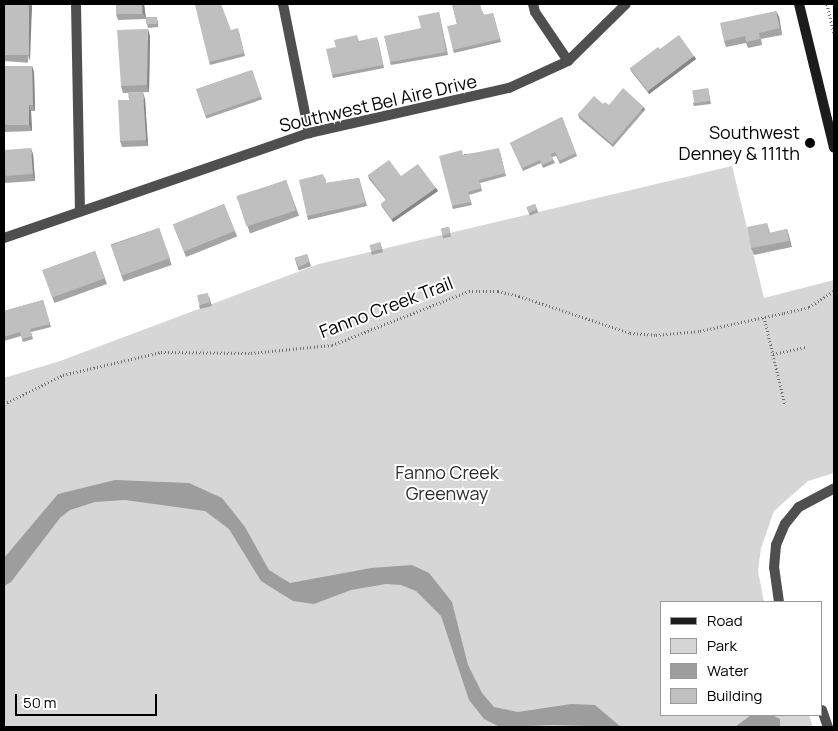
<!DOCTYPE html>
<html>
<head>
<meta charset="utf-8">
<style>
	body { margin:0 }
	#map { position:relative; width:838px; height:731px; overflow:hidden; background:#fff; font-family:Manrope,sans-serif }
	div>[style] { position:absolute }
	.green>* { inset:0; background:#d6d6d6 }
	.water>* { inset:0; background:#9d9d9d }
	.path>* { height:3px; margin-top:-1.5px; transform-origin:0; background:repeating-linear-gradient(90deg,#717171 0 1px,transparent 0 3.5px) }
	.street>* { height:10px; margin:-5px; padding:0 5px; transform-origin:5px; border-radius:5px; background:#4f4f4f }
	.secondary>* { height:10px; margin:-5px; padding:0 5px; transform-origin:5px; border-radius:5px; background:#1c1c1c }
	.wall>* { inset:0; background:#a4a4a4; transform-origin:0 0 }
	.shaded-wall>* { inset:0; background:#868686; transform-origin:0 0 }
	.building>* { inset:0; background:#bfbfbf; transform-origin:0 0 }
	.dots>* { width:14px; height:14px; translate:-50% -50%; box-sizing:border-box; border:2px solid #fff; border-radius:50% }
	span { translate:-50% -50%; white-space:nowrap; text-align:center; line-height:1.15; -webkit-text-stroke:4px #fff; paint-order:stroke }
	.street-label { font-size:18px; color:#000 }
	.poi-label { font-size:18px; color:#000 }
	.right { translate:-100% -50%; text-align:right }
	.park-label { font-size:18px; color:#2d2d2d }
	.frame { position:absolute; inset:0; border:5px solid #000; pointer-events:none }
	.legend { position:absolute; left:660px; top:601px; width:162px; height:115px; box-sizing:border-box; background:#fff; border:1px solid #999; margin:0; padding:6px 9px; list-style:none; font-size:15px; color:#000 }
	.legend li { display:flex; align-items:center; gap:10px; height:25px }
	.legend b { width:25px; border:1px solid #999 }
	.scale { position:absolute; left:15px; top:694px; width:142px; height:22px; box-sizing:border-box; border:2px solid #000; border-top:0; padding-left:6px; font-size:15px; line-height:18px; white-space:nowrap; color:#000; -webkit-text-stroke:4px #fff; paint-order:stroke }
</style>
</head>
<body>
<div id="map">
	<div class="green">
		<div style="clip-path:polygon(732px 166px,764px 298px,834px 280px,834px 473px,808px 481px,774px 511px,761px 548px,758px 571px,764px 602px,662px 602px,662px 715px,809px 715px,813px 727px,4px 727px,4px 378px,60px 361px,319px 264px)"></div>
	</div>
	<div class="water">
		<div style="clip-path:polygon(115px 480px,189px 483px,222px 498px,245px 527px,269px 570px,290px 583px,371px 568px,412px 565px,429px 573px,452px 602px,468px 665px,482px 693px,494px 707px,518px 712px,571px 704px,595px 705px,621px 727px,553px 725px,500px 727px,484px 719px,469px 700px,441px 616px,416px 591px,401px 585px,386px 584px,351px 590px,314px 604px,293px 601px,261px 581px,229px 529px,205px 511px,125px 500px,95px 502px,70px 510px,60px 518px,11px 582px,4px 586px,4px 558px,58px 494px)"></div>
		<div style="clip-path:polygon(751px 715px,772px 715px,780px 719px,780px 727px,735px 727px)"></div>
	</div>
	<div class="path">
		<div style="left:827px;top:4px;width:31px;rotate:77deg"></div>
		<div style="left:764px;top:317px;width:90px;rotate:76.6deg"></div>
		<div style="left:773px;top:354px;width:33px;rotate:-12deg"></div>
		<div style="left:4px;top:404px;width:66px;rotate:-26.2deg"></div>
		<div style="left:63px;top:375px;width:101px;rotate:-13.2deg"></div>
		<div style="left:161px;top:352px;width:90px;rotate:0.6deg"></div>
		<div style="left:251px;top:353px;width:81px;rotate:-5.6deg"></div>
		<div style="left:332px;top:345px;width:147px;rotate:-21.5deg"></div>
		<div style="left:469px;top:291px;width:29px"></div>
		<div style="left:498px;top:291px;width:22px;rotate:13deg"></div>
		<div style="left:519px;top:296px;width:117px;rotate:18.4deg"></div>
		<div style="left:630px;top:333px;width:26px;rotate:4deg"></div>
		<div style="left:656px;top:335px;width:44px;rotate:-5.2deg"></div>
		<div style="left:700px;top:331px;width:86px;rotate:-12.1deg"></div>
		<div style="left:784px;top:313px;width:26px;rotate:-13deg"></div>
		<div style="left:809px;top:307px;width:30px;rotate:-33deg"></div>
	</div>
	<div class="street">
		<div style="left:76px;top:4px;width:206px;rotate:88.9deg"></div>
		<div style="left:283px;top:4px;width:132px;rotate:78.6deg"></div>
		<div style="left:533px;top:4px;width:8px;rotate:76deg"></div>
		<div style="left:535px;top:12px;width:59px;rotate:56deg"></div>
		<div style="left:4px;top:238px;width:323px;rotate:-19deg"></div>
		<div style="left:309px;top:133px;width:205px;rotate:-12.7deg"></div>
		<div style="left:509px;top:88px;width:65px;rotate:-24.6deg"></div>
		<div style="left:568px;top:61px;width:81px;rotate:-44.5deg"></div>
		<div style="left:779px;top:602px;width:34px;rotate:-98deg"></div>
		<div style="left:774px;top:568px;width:23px;rotate:-85deg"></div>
		<div style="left:776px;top:545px;width:23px;rotate:-67deg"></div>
		<div style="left:785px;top:524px;width:22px;rotate:-51deg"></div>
		<div style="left:799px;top:507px;width:40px;rotate:-28deg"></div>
		<div style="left:822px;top:710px;width:18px;rotate:71deg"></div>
	</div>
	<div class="secondary">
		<div style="left:799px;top:4px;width:148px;rotate:76.3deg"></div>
	</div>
	<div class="wall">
		<div style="left:4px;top:4px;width:28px;height:57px;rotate:4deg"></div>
		<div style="clip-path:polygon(116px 4px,144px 4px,146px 19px,118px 20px,116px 14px)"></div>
		<div style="clip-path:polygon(452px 4px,482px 4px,480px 4px,481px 8px,484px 15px,493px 13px,501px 42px,454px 53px,453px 50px,457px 24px)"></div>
		<div style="clip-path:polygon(776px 11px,779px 17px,782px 35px,761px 39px,762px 45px,748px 48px,746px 43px,726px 47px,724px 41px)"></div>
		<div style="clip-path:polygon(439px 12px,448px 55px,391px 65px,390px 62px,421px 28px)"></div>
		<div style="clip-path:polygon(158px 20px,158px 27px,148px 28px,147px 24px)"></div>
		<div style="clip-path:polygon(231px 30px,239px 32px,245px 56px,210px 65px,209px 62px)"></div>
		<div style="clip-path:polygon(150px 36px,149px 92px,123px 93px,121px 86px)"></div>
		<div style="clip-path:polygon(378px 40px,384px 68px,333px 78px,332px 75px,359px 41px)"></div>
		<div style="clip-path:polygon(694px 56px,696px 59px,649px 94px,631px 71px,630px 68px)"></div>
		<div style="clip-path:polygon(4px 66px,32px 66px,34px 72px,35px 111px,31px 111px,32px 131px,5px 132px,4px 129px)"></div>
		<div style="left:252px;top:70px;width:31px;height:59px;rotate:71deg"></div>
		<div style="clip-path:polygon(708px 88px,711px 104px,694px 106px,693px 103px)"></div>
		<div style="clip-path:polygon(145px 99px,148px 146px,122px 147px,120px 141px,129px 100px)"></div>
		<div style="clip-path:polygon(603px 104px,645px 110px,613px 147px,579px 118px,578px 114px)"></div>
		<div style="clip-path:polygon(562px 117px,577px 156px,560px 164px,556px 156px,552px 157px,555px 163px,543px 168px,541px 163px,523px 171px,510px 143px)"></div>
		<div style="clip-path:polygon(4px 150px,33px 154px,35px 181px,4px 183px)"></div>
		<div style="clip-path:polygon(500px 152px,506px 176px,480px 183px,482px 191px,469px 195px,472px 205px,453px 209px,452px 206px,464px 154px)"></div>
		<div style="clip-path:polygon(368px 175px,401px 176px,436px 188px,438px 191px,393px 222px,382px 207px,381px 204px,386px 200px,369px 179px)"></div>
		<div style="clip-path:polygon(325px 177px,326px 183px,359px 178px,367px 206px,308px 220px,307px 216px)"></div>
		<div style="left:286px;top:180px;width:38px;height:52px;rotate:70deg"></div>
		<div style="left:224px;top:204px;width:35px;height:55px;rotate:68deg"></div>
		<div style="left:535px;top:204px;width:9px;height:9px;rotate:69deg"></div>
		<div style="clip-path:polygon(767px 223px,770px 233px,787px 229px,789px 235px,792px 247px,754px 255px,751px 248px)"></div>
		<div style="left:449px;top:227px;width:10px;height:8px;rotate:79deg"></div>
		<div style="left:159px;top:228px;width:39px;height:51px;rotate:71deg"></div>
		<div style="clip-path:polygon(380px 242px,383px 252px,372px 255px,371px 252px)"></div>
		<div style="left:95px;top:251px;width:35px;height:56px;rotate:70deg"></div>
		<div style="left:307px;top:254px;width:13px;height:13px;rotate:72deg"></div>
		<div style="clip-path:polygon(209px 296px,212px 306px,200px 309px,199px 306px)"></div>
		<div style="clip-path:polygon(43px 300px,51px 327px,31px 332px,33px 339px,23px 342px,21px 336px,4px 341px,4px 311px)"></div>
	</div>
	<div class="shaded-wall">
		<div style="clip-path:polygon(29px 4px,31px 4px,32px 6px,30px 61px,28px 54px)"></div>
		<div style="clip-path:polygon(142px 4px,144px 4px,146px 19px,143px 13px)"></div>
		<div style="clip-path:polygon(776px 11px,779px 17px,782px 35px,780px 28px)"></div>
		<div style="clip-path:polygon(148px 29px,150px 36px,149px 92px,147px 85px)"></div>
		<div style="clip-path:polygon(694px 56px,696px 59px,649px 94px,648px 91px)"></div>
		<div style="clip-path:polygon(32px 66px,34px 72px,35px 111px,33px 105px)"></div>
		<div style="clip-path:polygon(143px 92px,145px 99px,148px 146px,146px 140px)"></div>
		<div style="clip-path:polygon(29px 105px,31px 111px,32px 131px,29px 125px)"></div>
		<div style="left:644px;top:107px;width:3px;height:49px;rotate:72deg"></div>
		<div style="clip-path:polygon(31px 148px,33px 154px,35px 181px,33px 174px)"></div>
		<div style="clip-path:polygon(436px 188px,438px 191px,393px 222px,392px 219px)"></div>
	</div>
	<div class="building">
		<div style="left:4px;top:4px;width:25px;height:51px"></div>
		<div style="left:116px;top:4px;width:26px;height:10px"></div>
		<div style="clip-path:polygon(199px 4px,221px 4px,231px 30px,238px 28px,244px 53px,209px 62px,195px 5px)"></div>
		<div style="clip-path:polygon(452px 4px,479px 4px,484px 15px,493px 13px,500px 39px,453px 50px,447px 26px,457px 24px)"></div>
		<div style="clip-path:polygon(776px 11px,780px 28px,759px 33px,760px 39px,746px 42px,745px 36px,724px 41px,720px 23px)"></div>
		<div style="clip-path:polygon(439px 12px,446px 52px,390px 62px,384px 36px,421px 28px,418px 16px)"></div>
		<div style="left:146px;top:17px;width:11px;height:7px"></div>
		<div style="clip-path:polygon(148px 29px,147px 85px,121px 86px,117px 30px)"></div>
		<div style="clip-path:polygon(357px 35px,359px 41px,377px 37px,383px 65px,332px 75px,326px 49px,336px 47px,334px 40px)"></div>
		<div style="clip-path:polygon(679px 35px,694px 56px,648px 91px,630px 68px,658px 47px,660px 49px)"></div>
		<div style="clip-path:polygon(4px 66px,32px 66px,33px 105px,29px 105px,29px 125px,4px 125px)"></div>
		<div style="left:252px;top:70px;width:28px;height:59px;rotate:71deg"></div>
		<div style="clip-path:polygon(623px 88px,644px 107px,612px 144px,578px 114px,594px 96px,603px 104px,605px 102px,609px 105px)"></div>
		<div style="left:708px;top:88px;width:13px;height:16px;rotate:81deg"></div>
		<div style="clip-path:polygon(143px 92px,146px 140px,120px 141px,118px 100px,129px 100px,128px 93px)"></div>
		<div style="clip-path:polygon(562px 117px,576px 153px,559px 161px,555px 152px,551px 154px,553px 160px,542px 165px,540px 160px,522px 168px,510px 143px)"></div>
		<div style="left:31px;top:148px;width:26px;height:27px;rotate:86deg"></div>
		<div style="clip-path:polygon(499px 148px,505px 173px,479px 180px,481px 188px,468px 192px,471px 202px,452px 206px,439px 156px,462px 150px,463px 155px)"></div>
		<div style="clip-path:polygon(389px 160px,401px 176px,418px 164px,436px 188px,392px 219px,381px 204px,386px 199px,368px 175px)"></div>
		<div style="clip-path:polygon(323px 174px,326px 183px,359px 178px,365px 203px,307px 216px,299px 180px)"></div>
		<div style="left:286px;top:180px;width:32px;height:52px;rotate:72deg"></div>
		<div style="left:224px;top:204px;width:29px;height:55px;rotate:68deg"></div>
		<div style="clip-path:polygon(535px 204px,537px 209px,529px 213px,527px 207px)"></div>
		<div style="clip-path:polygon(767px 223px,769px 233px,787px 229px,789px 241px,751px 248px,747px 227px)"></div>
		<div style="clip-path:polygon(449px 227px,450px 233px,443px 236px,441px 229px)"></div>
		<div style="left:159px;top:228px;width:32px;height:51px;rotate:70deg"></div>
		<div style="left:380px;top:242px;width:7px;height:11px;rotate:74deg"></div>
		<div style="left:95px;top:251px;width:29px;height:56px;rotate:70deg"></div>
		<div style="clip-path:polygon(307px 254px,309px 262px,299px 267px,295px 258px)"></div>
		<div style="left:208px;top:293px;width:10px;height:11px;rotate:79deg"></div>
		<div style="clip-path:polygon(43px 300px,50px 324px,30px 329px,32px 336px,22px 339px,20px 332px,4px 337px,4px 311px)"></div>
	</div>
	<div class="dots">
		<div style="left:810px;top:143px;background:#000"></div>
	</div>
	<div class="street-label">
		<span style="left:378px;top:103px;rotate:-13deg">Southwest Bel Aire Drive</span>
		<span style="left:386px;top:307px;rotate:-21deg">Fanno Creek Trail</span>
	</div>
	<div class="poi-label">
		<span class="right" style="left:800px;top:143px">Southwest<br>Denney &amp; 111th</span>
	</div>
	<div class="park-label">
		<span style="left:447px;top:483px">Fanno Creek<br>Greenway</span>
	</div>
	<div class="frame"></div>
	<ul class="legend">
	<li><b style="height:6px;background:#1c1c1c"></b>Road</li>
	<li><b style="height:14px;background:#d6d6d6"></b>Park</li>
	<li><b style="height:14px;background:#9d9d9d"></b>Water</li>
	<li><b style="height:14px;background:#bfbfbf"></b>Building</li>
	</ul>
	<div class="scale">50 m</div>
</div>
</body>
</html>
